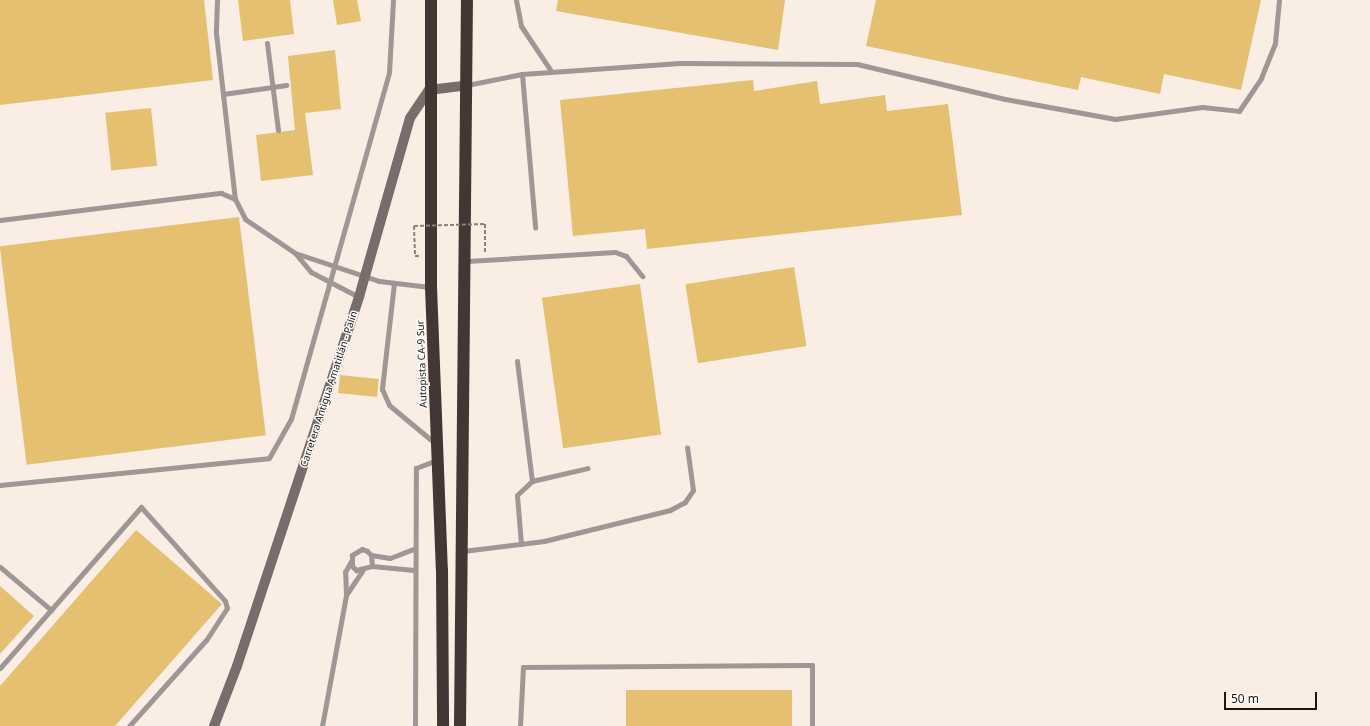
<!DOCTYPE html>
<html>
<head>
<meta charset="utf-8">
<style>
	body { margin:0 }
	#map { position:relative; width:1370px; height:726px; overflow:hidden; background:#faede3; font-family:"Noto Sans",sans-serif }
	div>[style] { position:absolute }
	.building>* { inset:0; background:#e5c071; transform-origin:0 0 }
	.path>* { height:2px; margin-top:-1px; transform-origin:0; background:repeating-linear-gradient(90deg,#89807a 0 4px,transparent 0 6px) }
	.lane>* { height:5px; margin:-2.5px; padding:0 2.5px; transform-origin:2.5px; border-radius:2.5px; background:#9e9795 }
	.secondary>* { height:10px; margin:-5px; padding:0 5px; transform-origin:5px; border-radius:5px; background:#776d6a }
	.highway>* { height:12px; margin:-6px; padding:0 6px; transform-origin:6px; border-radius:6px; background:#443733 }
	.path-bridge>* { height:2px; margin-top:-1px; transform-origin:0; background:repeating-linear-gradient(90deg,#89807a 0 4px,transparent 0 6px) }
	span { translate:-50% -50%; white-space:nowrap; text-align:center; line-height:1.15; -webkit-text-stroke:3px #fffcfa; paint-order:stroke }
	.street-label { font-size:10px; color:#1b1613 }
	.scale { position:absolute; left:1224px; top:692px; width:93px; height:18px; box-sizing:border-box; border:2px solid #1b1613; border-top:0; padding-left:5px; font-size:12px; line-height:14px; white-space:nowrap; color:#1b1613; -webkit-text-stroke:3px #fffcfa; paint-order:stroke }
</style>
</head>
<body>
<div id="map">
	<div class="building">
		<div style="clip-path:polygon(0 0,204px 0,213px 80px,0 105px)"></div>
		<div style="clip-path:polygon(238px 0,290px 0,294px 34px,243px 41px)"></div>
		<div style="clip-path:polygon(333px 0,357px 0,361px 21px,337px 25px)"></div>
		<div style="clip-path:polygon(558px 0,785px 0,778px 50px,556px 11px)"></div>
		<div style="clip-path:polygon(876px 0,1261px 0,1241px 90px,1164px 74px,1160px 94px,1081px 77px,1078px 90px,866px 46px)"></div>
		<div style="clip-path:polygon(335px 50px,341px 109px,305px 113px,313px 175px,261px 181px,256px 135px,295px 130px,288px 56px)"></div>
		<div style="clip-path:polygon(753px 80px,754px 91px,817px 81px,820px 104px,885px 95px,887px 111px,948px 104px,962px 215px,647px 249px,645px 229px,573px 236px,560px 100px)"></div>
		<div style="left:151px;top:108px;width:58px;height:46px;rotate:84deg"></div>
		<div style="left:239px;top:217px;width:220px;height:241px;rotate:83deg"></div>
		<div style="left:794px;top:267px;width:80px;height:110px;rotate:81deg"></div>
		<div style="left:640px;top:284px;width:152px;height:99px;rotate:82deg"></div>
		<div style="left:340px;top:375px;width:39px;height:18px;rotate:6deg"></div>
		<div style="clip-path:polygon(136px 530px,222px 604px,115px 726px,0 726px,0 686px)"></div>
		<div style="clip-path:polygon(0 586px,34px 616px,0 654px)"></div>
		<div style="left:626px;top:690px;width:166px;height:36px"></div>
	</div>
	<div class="path">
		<div style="left:485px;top:224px;width:28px;rotate:90deg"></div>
		<div style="left:414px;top:226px;width:30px;rotate:88deg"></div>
		<div style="left:415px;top:256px;width:5px"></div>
	</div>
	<div class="lane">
		<div style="left:217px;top:0;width:33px;rotate:92deg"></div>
		<div style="left:216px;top:33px;width:167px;rotate:83.5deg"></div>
		<div style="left:235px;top:199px;width:22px;rotate:63deg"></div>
		<div style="left:245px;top:219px;width:60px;rotate:34.2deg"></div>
		<div style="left:295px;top:253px;width:25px;rotate:50deg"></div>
		<div style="left:311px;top:272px;width:54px;rotate:27.5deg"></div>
		<div style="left:516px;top:0;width:26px;rotate:79deg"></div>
		<div style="left:521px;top:26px;width:54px;rotate:56.3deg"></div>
		<div style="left:267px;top:43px;width:88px;rotate:82.8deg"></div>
		<div style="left:522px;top:74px;width:154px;rotate:85.1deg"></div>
		<div style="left:467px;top:85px;width:56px;rotate:-11.3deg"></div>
		<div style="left:522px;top:74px;width:158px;rotate:-4deg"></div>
		<div style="left:680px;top:63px;width:177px;rotate:0.3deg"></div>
		<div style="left:857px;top:64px;width:152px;rotate:13.3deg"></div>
		<div style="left:1005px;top:99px;width:112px;rotate:10.3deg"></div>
		<div style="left:1115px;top:119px;width:88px;rotate:-7.9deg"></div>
		<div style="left:1202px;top:107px;width:37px;rotate:6deg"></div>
		<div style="left:1239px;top:111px;width:40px;rotate:-56deg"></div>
		<div style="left:1261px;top:78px;width:38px;rotate:-68deg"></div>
		<div style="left:1275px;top:43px;width:43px;rotate:-84.7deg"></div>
		<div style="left:223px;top:94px;width:64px;rotate:-8.1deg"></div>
		<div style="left:0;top:220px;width:223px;rotate:-7deg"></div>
		<div style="left:221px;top:193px;width:15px;rotate:23deg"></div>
		<div style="left:295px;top:253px;width:89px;rotate:18.4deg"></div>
		<div style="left:379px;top:281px;width:51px;rotate:6.7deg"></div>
		<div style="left:467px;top:261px;width:148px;rotate:-3.5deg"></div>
		<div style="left:615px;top:252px;width:12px;rotate:20deg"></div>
		<div style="left:626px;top:256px;width:26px;rotate:51deg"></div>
		<div style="left:394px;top:283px;width:107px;rotate:96.5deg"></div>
		<div style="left:382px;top:389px;width:17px;rotate:66deg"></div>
		<div style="left:389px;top:405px;width:61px;rotate:39.7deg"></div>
		<div style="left:517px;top:361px;width:121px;rotate:82.9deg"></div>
		<div style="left:0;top:485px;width:270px;rotate:-5.7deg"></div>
		<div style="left:269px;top:458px;width:45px;rotate:-60.6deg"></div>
		<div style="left:291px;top:419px;width:361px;rotate:-74.2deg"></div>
		<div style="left:389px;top:72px;width:72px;rotate:-86.8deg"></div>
		<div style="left:521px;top:544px;width:49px;rotate:-94.7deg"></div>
		<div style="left:517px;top:495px;width:21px;rotate:-43deg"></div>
		<div style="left:532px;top:481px;width:57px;rotate:-13.1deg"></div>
		<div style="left:463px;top:551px;width:82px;rotate:-7deg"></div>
		<div style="left:544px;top:541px;width:130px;rotate:-13.8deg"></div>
		<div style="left:670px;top:510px;width:17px;rotate:-28deg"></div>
		<div style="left:685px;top:502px;width:14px;rotate:-56deg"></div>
		<div style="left:693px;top:490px;width:43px;rotate:-97.9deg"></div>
		<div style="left:371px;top:555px;width:19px;rotate:9deg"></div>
		<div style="left:390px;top:558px;width:26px;rotate:-21deg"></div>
		<div style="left:372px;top:566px;width:11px;rotate:-95deg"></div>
		<div style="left:371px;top:555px;width:6px;rotate:-135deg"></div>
		<div style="left:367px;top:551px;width:5px;rotate:-158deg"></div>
		<div style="left:362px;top:549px;width:12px;rotate:149deg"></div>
		<div style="left:352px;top:555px;width:11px;rotate:90deg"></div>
		<div style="left:352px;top:566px;width:6px;rotate:45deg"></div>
		<div style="left:356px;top:570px;width:16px;rotate:-14deg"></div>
		<div style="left:372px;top:566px;width:42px;rotate:5.4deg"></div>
		<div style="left:0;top:567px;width:67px;rotate:40.1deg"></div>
		<div style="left:346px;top:595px;width:23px;rotate:-92deg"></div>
		<div style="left:345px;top:572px;width:13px;rotate:-61deg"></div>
		<div style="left:0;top:668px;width:214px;rotate:-48.8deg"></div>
		<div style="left:141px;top:507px;width:126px;rotate:48.2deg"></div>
		<div style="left:225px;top:601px;width:7px;rotate:74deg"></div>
		<div style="left:227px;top:608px;width:38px;rotate:123deg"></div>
		<div style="left:206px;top:640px;width:115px;rotate:131.8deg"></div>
		<div style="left:322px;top:726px;width:133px;rotate:-79.6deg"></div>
		<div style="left:346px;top:595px;width:29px;rotate:-56deg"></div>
		<div style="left:415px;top:726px;width:258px;rotate:-89.8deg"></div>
		<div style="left:416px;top:468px;width:22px;rotate:-21deg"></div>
		<div style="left:520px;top:726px;width:59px;rotate:-87.1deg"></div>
		<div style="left:523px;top:667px;width:289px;rotate:-0.4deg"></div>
		<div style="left:812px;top:665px;width:61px;rotate:90deg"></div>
	</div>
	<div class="secondary">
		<div style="left:214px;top:726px;width:64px;rotate:-69deg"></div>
		<div style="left:237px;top:666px;width:389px;rotate:-71.7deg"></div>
		<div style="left:359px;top:297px;width:186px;rotate:-74.1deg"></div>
		<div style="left:410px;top:118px;width:34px;rotate:-56deg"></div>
		<div style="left:429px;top:90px;width:38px;rotate:-7deg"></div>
	</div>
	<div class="highway">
		<div style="left:431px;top:0;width:287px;rotate:90deg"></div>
		<div style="left:431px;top:287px;width:283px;rotate:87.8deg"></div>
		<div style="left:442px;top:570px;width:156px;rotate:89.6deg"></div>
		<div style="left:460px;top:726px;width:726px;rotate:-89.45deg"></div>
	</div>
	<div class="path-bridge">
		<div style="left:414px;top:226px;width:71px;rotate:-1.6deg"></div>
	</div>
	<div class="street-label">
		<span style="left:422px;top:364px;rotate:-92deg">Autopista CA-9 Sur</span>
		<span style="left:329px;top:389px;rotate:-72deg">Carretera Antigua Amatitlán - Palín</span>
	</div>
	<div class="scale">50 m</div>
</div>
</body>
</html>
